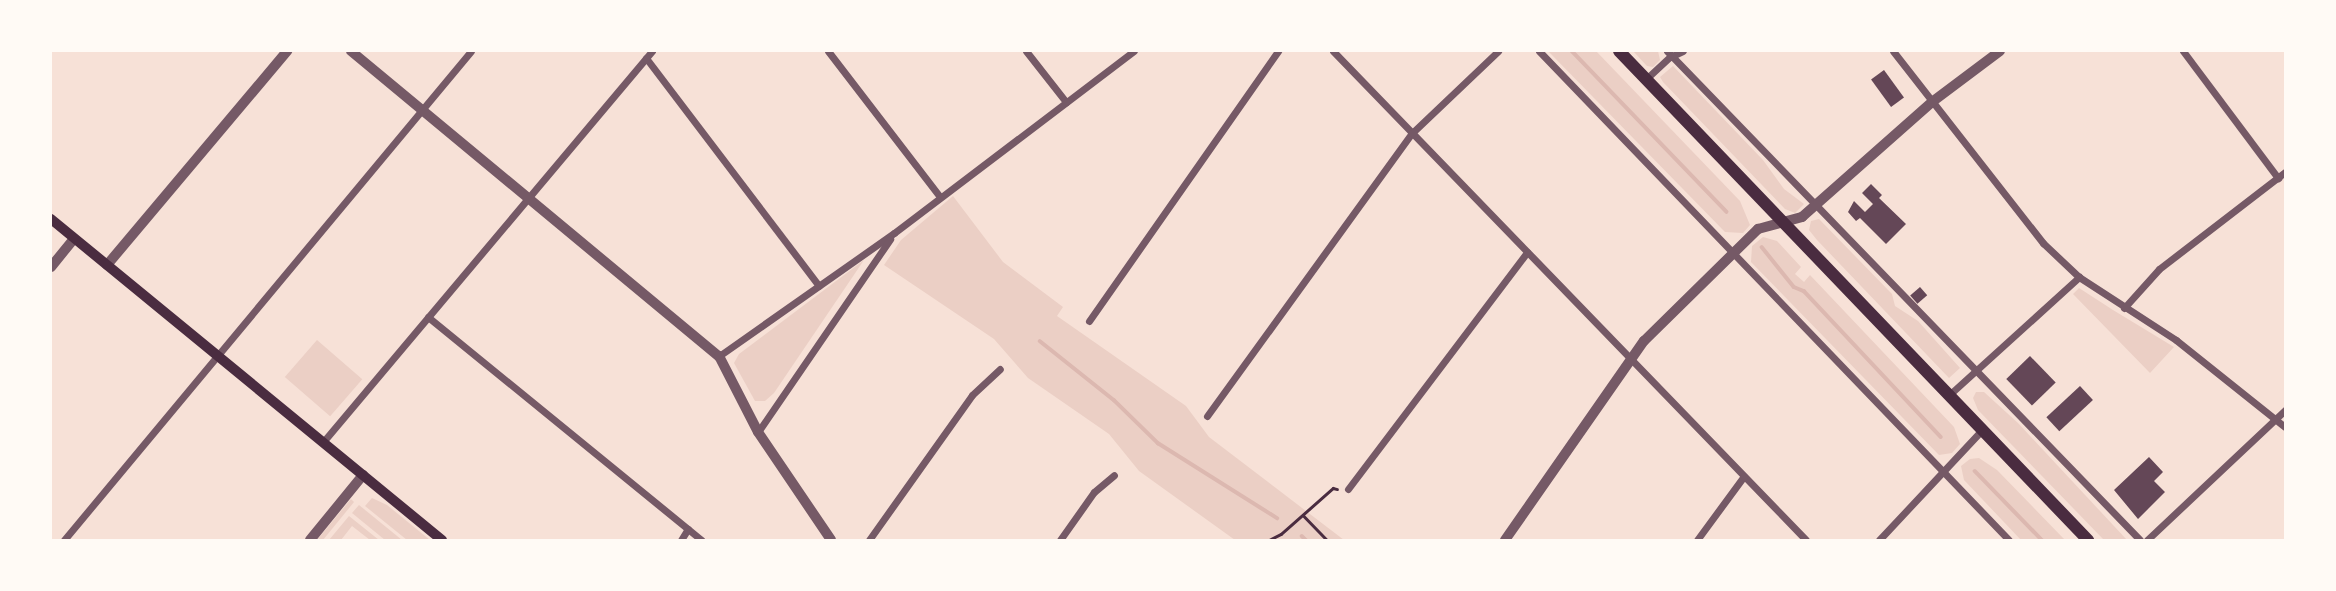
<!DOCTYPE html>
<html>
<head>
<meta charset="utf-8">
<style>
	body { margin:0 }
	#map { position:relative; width:2336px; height:591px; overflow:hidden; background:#f7e1d7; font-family:Roboto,sans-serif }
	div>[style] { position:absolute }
	.green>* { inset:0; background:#ebcfc5; transform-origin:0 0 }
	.stream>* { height:3.5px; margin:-1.75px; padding:0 1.75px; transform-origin:1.75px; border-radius:1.75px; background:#dcb8b0 }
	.building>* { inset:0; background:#644757; transform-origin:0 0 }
	.path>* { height:2.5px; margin:-1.25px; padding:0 1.25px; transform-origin:1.25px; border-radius:1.25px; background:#4a2c40 }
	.minor>* { height:7px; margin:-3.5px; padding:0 3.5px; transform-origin:3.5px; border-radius:3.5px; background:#755966 }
	.tertiary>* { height:10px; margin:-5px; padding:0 5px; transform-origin:5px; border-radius:5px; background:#755966 }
	.secondary>* { height:10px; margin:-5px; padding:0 5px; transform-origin:5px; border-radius:5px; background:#4a2c40 }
	.primary>* { height:12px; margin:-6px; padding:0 6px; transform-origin:6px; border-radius:6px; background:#4a2c40 }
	span { translate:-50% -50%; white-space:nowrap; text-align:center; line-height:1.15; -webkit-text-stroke:5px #fffaf5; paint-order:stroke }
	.frame { position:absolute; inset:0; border:52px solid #fffaf5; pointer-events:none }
</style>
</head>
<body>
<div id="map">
	<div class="green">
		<div style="clip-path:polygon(1548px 51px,1596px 51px,1740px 201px,1750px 225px,1743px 233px,1725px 232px)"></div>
		<div style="clip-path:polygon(1633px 51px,1658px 51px,1660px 60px,1653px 67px,1647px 66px)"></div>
		<div style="clip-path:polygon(1673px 66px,1763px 160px,1784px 189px,1804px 204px,1795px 213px,1785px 209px,1663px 82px,1660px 77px)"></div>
		<div style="clip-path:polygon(953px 196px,1003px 262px,1063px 307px,1057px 316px,1186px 406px,1209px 437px,1344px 540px,1235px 540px,1139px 471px,1109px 434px,1028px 378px,994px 339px,884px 265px,901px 240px)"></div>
		<div style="clip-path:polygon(1819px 219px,1892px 294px,1895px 306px,1918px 321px,1960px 368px,1949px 378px,1817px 240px,1809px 230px,1811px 221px)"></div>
		<div style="clip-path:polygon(1763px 237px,1777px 241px,1801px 267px,1795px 274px,1804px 282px,1810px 275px,1954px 427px,1960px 444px,1952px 453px,1939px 455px,1751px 262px,1752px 246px)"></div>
		<div style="clip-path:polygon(864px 260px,774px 393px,765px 401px,755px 401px,734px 363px,739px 354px)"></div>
		<div style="clip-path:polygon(2079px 288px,2113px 310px,2174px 347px,2150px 373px,2073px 294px)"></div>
		<div style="left:317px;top:340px;width:60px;height:49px;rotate:41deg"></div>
		<div style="clip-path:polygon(1976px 392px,1984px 392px,2018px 423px,2127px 540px,2104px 540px,1978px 410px,1973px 398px)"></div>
		<div style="clip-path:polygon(1979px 458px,1997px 470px,2065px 540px,2021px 540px,1964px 480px,1961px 466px,1970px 459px)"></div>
		<div style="clip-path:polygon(372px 498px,387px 505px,430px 540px,407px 540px,365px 506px)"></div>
		<div style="clip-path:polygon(351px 499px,354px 502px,323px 540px,317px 540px)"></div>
		<div style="clip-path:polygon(359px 505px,402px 540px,385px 540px,352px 513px)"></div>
		<div style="clip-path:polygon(349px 516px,379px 540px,370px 540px,352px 526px,341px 540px,329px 540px)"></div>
	</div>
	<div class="stream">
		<div style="left:1572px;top:51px;width:223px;rotate:46.1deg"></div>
		<div style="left:1762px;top:247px;width:51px;rotate:51.3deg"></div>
		<div style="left:1794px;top:287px;width:11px;rotate:22deg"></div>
		<div style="left:1804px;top:291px;width:200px;rotate:46.8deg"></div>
		<div style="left:1040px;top:341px;width:95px;rotate:38.6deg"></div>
		<div style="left:1114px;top:400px;width:62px;rotate:44.3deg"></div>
		<div style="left:1158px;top:443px;width:141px;rotate:32.2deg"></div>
		<div style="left:1975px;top:471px;width:96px;rotate:45.8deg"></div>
		<div style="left:1302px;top:536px;width:6px;rotate:45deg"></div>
	</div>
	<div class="building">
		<div style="left:1884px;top:70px;width:34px;height:16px;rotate:54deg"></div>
		<div style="clip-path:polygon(1871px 184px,1882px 195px,1879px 198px,1906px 224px,1886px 244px,1860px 218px,1856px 221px,1848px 212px,1854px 201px,1865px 212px,1873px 204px,1862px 193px)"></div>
		<div style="left:1920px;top:287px;width:11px;height:13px;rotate:49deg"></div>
		<div style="left:2030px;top:356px;width:37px;height:33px;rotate:46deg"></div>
		<div style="left:2080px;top:386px;width:19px;height:46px;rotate:47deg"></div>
		<div style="clip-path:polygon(2149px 457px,2163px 472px,2154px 481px,2165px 492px,2138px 519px,2114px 490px)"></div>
	</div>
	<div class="path">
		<div style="left:1303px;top:515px;width:35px;rotate:46deg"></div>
		<div style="left:1269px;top:540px;width:13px;rotate:-27deg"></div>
		<div style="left:1281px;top:534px;width:69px;rotate:-41.5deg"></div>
		<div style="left:1333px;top:488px;width:4px;rotate:14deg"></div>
	</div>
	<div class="minor">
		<div style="left:828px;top:51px;width:184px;rotate:52.5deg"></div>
		<div style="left:1026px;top:51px;width:65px;rotate:51.9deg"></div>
		<div style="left:1333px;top:51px;width:680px;rotate:45.95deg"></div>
		<div style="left:1539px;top:51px;width:678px;rotate:46.14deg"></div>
		<div style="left:1667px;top:51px;width:680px;rotate:45.95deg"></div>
		<div style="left:1893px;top:51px;width:244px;rotate:52deg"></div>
		<div style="left:2043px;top:243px;width:50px;rotate:43.4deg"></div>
		<div style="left:2079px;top:277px;width:116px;rotate:33deg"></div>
		<div style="left:2176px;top:340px;width:139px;rotate:38.6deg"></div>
		<div style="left:2183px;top:51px;width:159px;rotate:53.2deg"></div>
		<div style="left:646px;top:58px;width:286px;rotate:52.8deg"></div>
		<div style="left:1646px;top:79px;width:33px;rotate:-43deg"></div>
		<div style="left:1670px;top:57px;width:14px;rotate:-25deg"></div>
		<div style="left:2124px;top:308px;width:52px;rotate:-48.1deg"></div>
		<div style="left:2159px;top:269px;width:159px;rotate:-37.6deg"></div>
		<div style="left:428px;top:317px;width:353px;rotate:39.2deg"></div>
		<div style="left:1089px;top:321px;width:330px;rotate:-55deg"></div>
		<div style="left:719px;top:356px;width:214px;rotate:-35.1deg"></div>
		<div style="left:894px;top:233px;width:301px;rotate:-37.2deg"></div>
		<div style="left:1949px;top:395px;width:176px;rotate:-42.2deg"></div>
		<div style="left:1207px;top:416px;width:349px;rotate:-54.1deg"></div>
		<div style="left:1412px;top:133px;width:119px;rotate:-43.6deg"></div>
		<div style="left:758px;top:432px;width:234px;rotate:-55.6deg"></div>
		<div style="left:323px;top:442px;width:511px;rotate:-49.92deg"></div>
		<div style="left:1348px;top:489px;width:297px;rotate:-52.9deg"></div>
		<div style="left:64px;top:540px;width:636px;rotate:-50.23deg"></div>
		<div style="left:681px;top:540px;width:13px;rotate:-58deg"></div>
		<div style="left:869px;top:540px;width:178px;rotate:-54.6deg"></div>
		<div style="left:972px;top:395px;width:38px;rotate:-43deg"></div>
		<div style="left:1060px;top:540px;width:59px;rotate:-54.7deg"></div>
		<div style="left:1094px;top:492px;width:26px;rotate:-40deg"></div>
		<div style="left:1697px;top:540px;width:79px;rotate:-53.7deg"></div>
		<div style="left:1879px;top:540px;width:151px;rotate:-46.9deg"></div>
		<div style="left:2147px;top:540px;width:190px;rotate:-43.3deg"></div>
	</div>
	<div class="tertiary">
		<div style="left:351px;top:51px;width:478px;rotate:39.7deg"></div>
		<div style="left:719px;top:356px;width:85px;rotate:62.8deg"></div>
		<div style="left:758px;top:432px;width:130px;rotate:55.9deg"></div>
		<div style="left:107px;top:265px;width:280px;rotate:-49.9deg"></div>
		<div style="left:51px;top:267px;width:36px;rotate:-51deg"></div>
		<div style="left:310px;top:540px;width:84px;rotate:-50.8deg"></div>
		<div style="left:1505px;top:540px;width:243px;rotate:-55.1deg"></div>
		<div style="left:1644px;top:341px;width:160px;rotate:-44.5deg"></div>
		<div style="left:1758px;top:229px;width:46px;rotate:-15.3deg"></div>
		<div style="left:1802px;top:217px;width:174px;rotate:-41.5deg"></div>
		<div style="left:1932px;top:102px;width:85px;rotate:-36.9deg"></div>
	</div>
	<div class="secondary">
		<div style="left:51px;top:219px;width:506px;rotate:39.39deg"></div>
	</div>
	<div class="primary">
		<div style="left:1619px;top:51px;width:678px;rotate:46.2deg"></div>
	</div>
	<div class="frame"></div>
</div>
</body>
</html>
